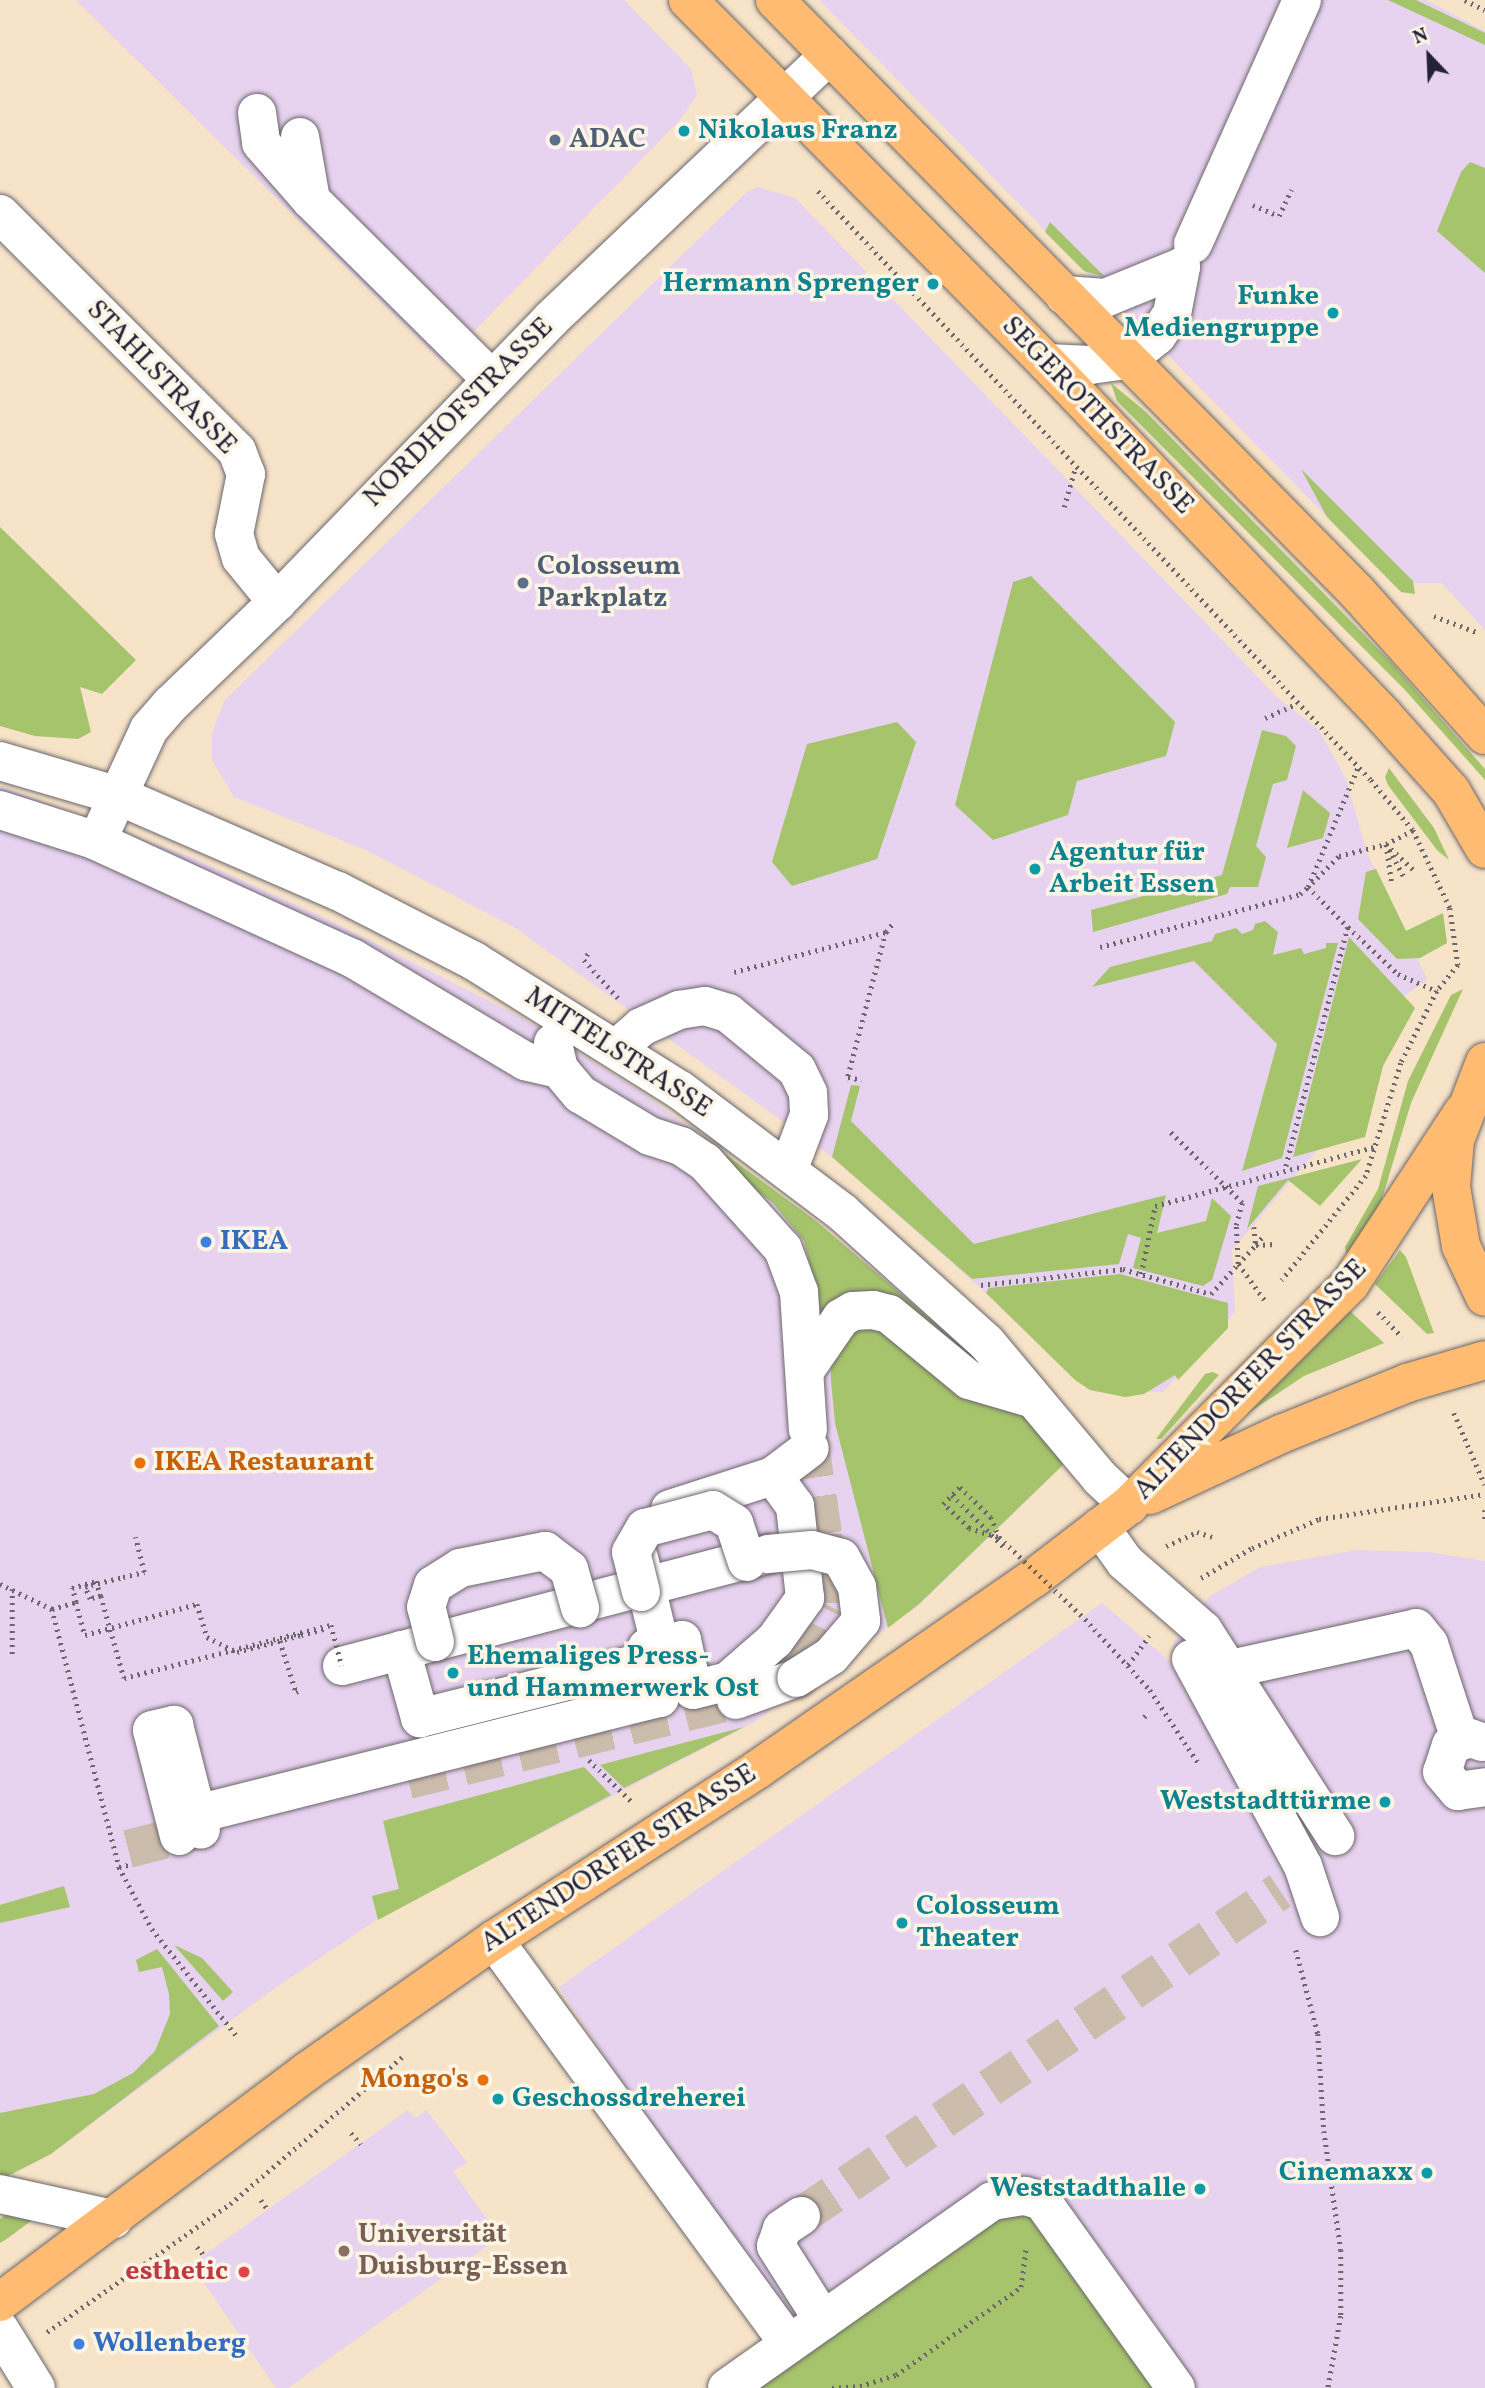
<!DOCTYPE html>
<html>
<head>
<meta charset="utf-8">
<style>
	body { margin:0 }
	#map { position:relative; width:1485px; height:2388px; overflow:hidden; background:#f6e3c8; font-family:Vollkorn,serif }
	div>[style] { position:absolute }
	.built>* { inset:0; background:#e7d2ef }
	.green>* { inset:0; background:#a6c46b }
	.minor-tunnel>* { height:38px; margin-top:-19px; transform-origin:0; background:repeating-linear-gradient(90deg,#ccbcac 0 38px,transparent 0 57px) }
	.path>* { height:4.5px; margin-top:-2.25px; transform-origin:0; background:repeating-linear-gradient(90deg,#6c666c 0 2px,transparent 0 7px) }
	.roads { filter:drop-shadow(0 0 2px #6c666c) drop-shadow(0 0 2px #6c666c) }
	.minor>* { height:38px; margin:-19px; padding:0 19px; transform-origin:19px; border-radius:19px; background:#fff }
	.major>* { height:38px; margin:-19px; padding:0 19px; transform-origin:19px; border-radius:19px; background:#ffbb71 }
	.path-bridge>* { height:4.5px; margin-top:-2.25px; transform-origin:0; background:repeating-linear-gradient(90deg,#6c666c 0 2px,transparent 0 7px) }
	.bridges { filter:drop-shadow(0 0 2px #6c666c) drop-shadow(0 0 2px #6c666c) }
	.minor-bridge>* { height:38px; margin:-19px; padding:0 19px; transform-origin:19px; border-radius:19px; background:#fff }
	.dots>* { width:19px; height:19px; translate:-50% -50%; box-sizing:border-box; border:4px solid #fcf5e5; border-radius:50% }
	span { translate:-50% -50%; white-space:nowrap; text-align:center; line-height:1.15; -webkit-text-stroke:7px #fcf5e5; paint-order:stroke }
	.culture-label { font-size:28px; color:#0d838f; font-weight:700 }
	.left { translate:0 -50%; text-align:left }
	.right { translate:-100% -50%; text-align:right }
	.service-label { font-size:28px; color:#4e5e75; font-weight:700 }
	.street-label { font-size:28px; color:#22223b }
	.shop-label { font-size:28px; color:#366cbe; font-weight:700 }
	.food-label { font-size:28px; color:#c56008; font-weight:700 }
	.education-label { font-size:28px; color:#785e54; font-weight:700 }
	.health-label { font-size:28px; color:#be3a42; font-weight:700 }
	.north { position:absolute; left:1394px; top:21px; width:70px; height:70px; -webkit-text-stroke:5px #fcf5e5; paint-order:stroke; rotate:337deg; font-size:19px; font-weight:700; line-height:28px; text-align:center; color:#22223b }
	.north::after { content:''; display:block; margin:auto; width:24px; height:32px; background:#22223b; clip-path:polygon(50% 0,100% 100%,50% 72%,0 100%) }
</style>
</head>
<body>
<div id="map">
	<div class="built">
		<div style="clip-path:polygon(76px 0,624px 0,691px 69px,697px 95px,680px 120px,443px 363px)"></div>
		<div style="clip-path:polygon(819px 0,1426px 0,1485px 31px,1485px 630px,1442px 583px,1392px 583px)"></div>
		<div style="clip-path:polygon(758px 187px,795px 198px,1279px 699px,1318px 729px,1346px 779px,1367px 853px,1427px 979px,1405px 996px,1349px 1113px,1232px 1250px,1235px 1312px,1163px 1392px,1090px 1390px,1075px 1379px,1012px 1316px,832px 1157px,514px 927px,368px 851px,234px 797px,212px 760px,212px 734px,224px 701px,748px 191px)"></div>
		<div style="clip-path:polygon(0 786px,193px 858px,325px 918px,519px 1016px,640px 1091px,816px 1221px,967px 1347px,1064px 1464px,919px 1605px,754px 1722px,378px 1919px,275px 1988px,49px 2155px,0 2180px)"></div>
		<div style="clip-path:polygon(1357px 1550px,1428px 1552px,1485px 1561px,1485px 2388px,1177px 2388px,790px 2335px,559px 1987px,1102px 1603px,1173px 1664px,1175px 1641px,1209px 1597px,1260px 1567px)"></div>
		<div style="clip-path:polygon(408px 2110px,415px 2118px,426px 2110px,467px 2162px,453px 2172px,500px 2237px,288px 2388px,276px 2388px,191px 2264px)"></div>
	</div>
	<div class="green">
		<div style="clip-path:polygon(1388px 0,1416px 0,1485px 33px,1485px 45px)"></div>
		<div style="clip-path:polygon(1470px 162px,1485px 168px,1485px 273px,1437px 231px,1461px 172px)"></div>
		<div style="clip-path:polygon(1050px 222px,1105px 277px,1084px 271px,1045px 232px)"></div>
		<div style="clip-path:polygon(1111px 383px,1146px 412px,1391px 662px,1485px 769px,1485px 780px,1405px 690px,1117px 401px)"></div>
		<div style="clip-path:polygon(1301px 469px,1413px 581px,1415px 594px,1401px 592px,1327px 517px)"></div>
		<div style="clip-path:polygon(0 527px,136px 660px,102px 694px,80px 687px,91px 732px,78px 739px,35px 736px,0 726px)"></div>
		<div style="clip-path:polygon(1031px 576px,1175px 722px,1166px 756px,1077px 781px,1068px 815px,993px 840px,955px 805px,1013px 582px)"></div>
		<div style="clip-path:polygon(897px 722px,916px 742px,877px 859px,792px 886px,772px 862px,807px 744px)"></div>
		<div style="clip-path:polygon(1262px 730px,1286px 736px,1296px 746px,1287px 780px,1273px 784px,1256px 846px,1266px 857px,1258px 887px,1230px 887px,1227px 894px,1093px 932px,1091px 910px,1222px 875px)"></div>
		<div style="clip-path:polygon(1389px 768px,1434px 828px,1449px 860px,1437px 850px,1388px 785px,1385px 777px)"></div>
		<div style="clip-path:polygon(1303px 790px,1330px 813px,1323px 838px,1287px 848px)"></div>
		<div style="clip-path:polygon(1376px 869px,1406px 931px,1443px 913px,1447px 943px,1420px 958px,1397px 959px,1358px 919px,1366px 872px)"></div>
		<div style="clip-path:polygon(1265px 921px,1278px 932px,1273px 955px,1301px 948px,1304px 954px,1326px 948px,1326px 943px,1338px 943px,1282px 1158px,1242px 1171px,1277px 1044px,1194px 961px,1092px 987px,1110px 967px,1212px 941px,1215px 934px,1236px 928px,1242px 934px,1253px 930px,1255px 924px)"></div>
		<div style="clip-path:polygon(1349px 937px,1415px 1008px,1383px 1066px,1365px 1137px,1293px 1157px)"></div>
		<div style="clip-path:polygon(1463px 989px,1411px 1103px,1374px 1225px,1347px 1257px,1345px 1247px,1378px 1189px,1408px 1081px,1451px 995px)"></div>
		<div style="clip-path:polygon(851px 1085px,860px 1086px,851px 1121px,974px 1244px,1166px 1195px,1157px 1233px,1206px 1221px,1212px 1198px,1231px 1216px,1212px 1280px,1203px 1286px,1133px 1268px,1141px 1238px,1128px 1234px,1119px 1264px,972px 1279px,832px 1157px)"></div>
		<div style="clip-path:polygon(691px 1129px,816px 1221px,977px 1359px,970px 1365px,894px 1309px,823px 1319px,804px 1241px,773px 1203px,687px 1136px)"></div>
		<div style="clip-path:polygon(1362px 1159px,1320px 1206px,1288px 1180px,1247px 1229px,1258px 1186px)"></div>
		<div style="clip-path:polygon(1400px 1250px,1406px 1257px,1434px 1333px,1427px 1334px,1375px 1284px)"></div>
		<div style="clip-path:polygon(1120px 1274px,1228px 1303px,1228px 1328px,1178px 1380px,1175px 1375px,1144px 1394px,1125px 1397px,1090px 1390px,1075px 1380px,986px 1293px,989px 1288px)"></div>
		<div style="clip-path:polygon(1350px 1311px,1384px 1343px,1304px 1376px,1235px 1422px,1231px 1418px)"></div>
		<div style="clip-path:polygon(877px 1327px,1017px 1408px,1064px 1464px,919px 1604px,888px 1628px,835px 1423px,831px 1381px,831px 1353px,854px 1329px)"></div>
		<div style="clip-path:polygon(1213px 1372px,1219px 1375px,1161px 1439px,1156px 1439px,1205px 1374px)"></div>
		<div style="clip-path:polygon(744px 1727px,624px 1788px,600px 1765px)"></div>
		<div style="clip-path:polygon(584px 1767px,611px 1795px,378px 1920px,372px 1896px,399px 1889px,383px 1821px)"></div>
		<div style="clip-path:polygon(64px 1886px,70px 1907px,0 1923px,0 1905px)"></div>
		<div style="clip-path:polygon(174px 1945px,202px 1958px,233px 1992px,223px 2001px)"></div>
		<div style="clip-path:polygon(157px 1949px,219px 2026px,51px 2154px,0 2180px,0 2113px,94px 2094px,133px 2073px,155px 2051px,170px 2014px,169px 1994px,162px 1967px,139px 1972px,136px 1960px)"></div>
		<div style="clip-path:polygon(1024px 2201px,1175px 2388px,734px 2388px)"></div>
		<div style="clip-path:polygon(43px 2212px,8px 2238px,0 2243px,0 2219px,8px 2213px)"></div>
	</div>
	<div class="minor-tunnel">
		<div style="left:408px;top:1780px;width:338px;rotate:-13.7deg"></div>
		<div style="left:736px;top:1700px;width:73px;rotate:-36.1deg"></div>
		<div style="left:795px;top:1657px;width:61px;rotate:-62.6deg"></div>
		<div style="left:823px;top:1603px;width:69px;rotate:-90deg"></div>
		<div style="left:823px;top:1534px;width:105px;rotate:-98.2deg"></div>
		<div style="left:128px;top:1849px;width:85px;rotate:-14.4deg"></div>
		<div style="left:801px;top:2216px;width:579px;rotate:-34.16deg"></div>
	</div>
	<div class="path">
		<div style="left:1465px;top:0;width:22px;rotate:27deg"></div>
		<div style="left:818px;top:191px;width:808px;rotate:46.81deg"></div>
		<div style="left:1371px;top:780px;width:65px;rotate:50deg"></div>
		<div style="left:1413px;top:830px;width:86px;rotate:64.6deg"></div>
		<div style="left:1450px;top:908px;width:58px;rotate:82deg"></div>
		<div style="left:1458px;top:965px;width:33px;rotate:129deg"></div>
		<div style="left:1437px;top:991px;width:80px;rotate:116.6deg"></div>
		<div style="left:1401px;top:1063px;width:118px;rotate:107.2deg"></div>
		<div style="left:1366px;top:1176px;width:134px;rotate:128.9deg"></div>
		<div style="left:1253px;top:205px;width:28px;rotate:23deg"></div>
		<div style="left:1279px;top:216px;width:29px;rotate:-65deg"></div>
		<div style="left:1064px;top:507px;width:40px;rotate:-74deg"></div>
		<div style="left:1434px;top:616px;width:48px;rotate:20.7deg"></div>
		<div style="left:1265px;top:718px;width:35px;rotate:-24deg"></div>
		<div style="left:1403px;top:876px;width:36px;rotate:-118deg"></div>
		<div style="left:1386px;top:844px;width:38px;rotate:43deg"></div>
		<div style="left:1391px;top:881px;width:37px;rotate:-98deg"></div>
		<div style="left:1386px;top:844px;width:30px;rotate:-27deg"></div>
		<div style="left:1312px;top:883px;width:38px;rotate:-45deg"></div>
		<div style="left:1339px;top:856px;width:49px;rotate:-14.3deg"></div>
		<div style="left:1308px;top:887px;width:130px;rotate:-67.4deg"></div>
		<div style="left:1348px;top:927px;width:69px;rotate:43.2deg"></div>
		<div style="left:1398px;top:974px;width:43px;rotate:23.6deg"></div>
		<div style="left:886px;top:932px;width:11px;rotate:-52deg"></div>
		<div style="left:1100px;top:947px;width:207px;rotate:-14.8deg"></div>
		<div style="left:1300px;top:894px;width:11px;rotate:-41deg"></div>
		<div style="left:1308px;top:887px;width:57px;rotate:45deg"></div>
		<div style="left:1348px;top:927px;width:251px;rotate:104.5deg"></div>
		<div style="left:588px;top:954px;width:7px;rotate:124deg"></div>
		<div style="left:584px;top:960px;width:51px;rotate:48.2deg"></div>
		<div style="left:734px;top:972px;width:157px;rotate:-14.7deg"></div>
		<div style="left:886px;top:932px;width:154px;rotate:104.7deg"></div>
		<div style="left:848px;top:1077px;width:14px;rotate:12deg"></div>
		<div style="left:1254px;top:1227px;width:18px;rotate:84deg"></div>
		<div style="left:1256px;top:1245px;width:11px;rotate:-52deg"></div>
		<div style="left:1141px;top:1274px;width:69px;rotate:-78.4deg"></div>
		<div style="left:1155px;top:1206px;width:227px;rotate:-15.1deg"></div>
		<div style="left:981px;top:1285px;width:143px;rotate:-6.4deg"></div>
		<div style="left:1123px;top:1269px;width:91px;rotate:15.9deg"></div>
		<div style="left:1211px;top:1294px;width:40px;rotate:-48deg"></div>
		<div style="left:1238px;top:1264px;width:39px;rotate:-93deg"></div>
		<div style="left:1236px;top:1225px;width:23px;rotate:-75deg"></div>
		<div style="left:1242px;top:1203px;width:104px;rotate:-135.4deg"></div>
		<div style="left:1264px;top:1300px;width:44px;rotate:-125.8deg"></div>
		<div style="left:1238px;top:1264px;width:26px;rotate:-47deg"></div>
		<div style="left:1256px;top:1245px;width:17px;rotate:-3deg"></div>
		<div style="left:1378px;top:1312px;width:35px;rotate:46deg"></div>
		<div style="left:1454px;top:1413px;width:78px;rotate:66.7deg"></div>
		<div style="left:952px;top:1495px;width:76px;rotate:45deg"></div>
		<div style="left:1485px;top:1510px;width:13px;rotate:90deg"></div>
		<div style="left:969px;top:1528px;width:35px;rotate:-137deg"></div>
		<div style="left:943px;top:1504px;width:24px;rotate:-45deg"></div>
		<div style="left:960px;top:1487px;width:43px;rotate:44.1deg"></div>
		<div style="left:991px;top:1517px;width:22px;rotate:68deg"></div>
		<div style="left:1166px;top:1546px;width:34px;rotate:-24deg"></div>
		<div style="left:1197px;top:1532px;width:16px;rotate:18deg"></div>
		<div style="left:123px;top:1577px;width:22px;rotate:-13deg"></div>
		<div style="left:144px;top:1572px;width:36px;rotate:-104deg"></div>
		<div style="left:1201px;top:1578px;width:59px;rotate:-30.5deg"></div>
		<div style="left:1252px;top:1548px;width:73px;rotate:-23.4deg"></div>
		<div style="left:1319px;top:1519px;width:168px;rotate:-8.6deg"></div>
		<div style="left:0;top:1584px;width:58px;rotate:25.7deg"></div>
		<div style="left:52px;top:1609px;width:25px;rotate:-16deg"></div>
		<div style="left:76px;top:1602px;width:34px;rotate:75deg"></div>
		<div style="left:85px;top:1635px;width:116px;rotate:-15.5deg"></div>
		<div style="left:197px;top:1604px;width:34px;rotate:73deg"></div>
		<div style="left:207px;top:1637px;width:34px;rotate:27deg"></div>
		<div style="left:237px;top:1652px;width:66px;rotate:-14.9deg"></div>
		<div style="left:301px;top:1635px;width:5px;rotate:-112deg"></div>
		<div style="left:76px;top:1602px;width:15px;rotate:-106deg"></div>
		<div style="left:72px;top:1588px;width:25px;rotate:-16deg"></div>
		<div style="left:96px;top:1581px;width:16px;rotate:72deg"></div>
		<div style="left:101px;top:1596px;width:11px;rotate:165deg"></div>
		<div style="left:90px;top:1599px;width:13px;rotate:-113deg"></div>
		<div style="left:85px;top:1587px;width:6px;rotate:-18deg"></div>
		<div style="left:52px;top:1609px;width:267px;rotate:75.4deg"></div>
		<div style="left:119px;top:1867px;width:70px;rotate:62deg"></div>
		<div style="left:152px;top:1929px;width:135px;rotate:51.6deg"></div>
		<div style="left:1085px;top:1619px;width:96px;rotate:47.5deg"></div>
		<div style="left:1150px;top:1690px;width:89px;rotate:56.5deg"></div>
		<div style="left:301px;top:1635px;width:24px;rotate:-15deg"></div>
		<div style="left:280px;top:1641px;width:53px;rotate:72.6deg"></div>
		<div style="left:296px;top:1692px;width:4px;rotate:-27deg"></div>
		<div style="left:12px;top:1654px;width:65px;rotate:-90deg"></div>
		<div style="left:1128px;top:1665px;width:36px;rotate:-54deg"></div>
		<div style="left:1144px;top:1717px;width:3px;rotate:-45deg"></div>
		<div style="left:589px;top:1760px;width:60px;rotate:44.3deg"></div>
		<div style="left:119px;top:1867px;width:13px;rotate:-13deg"></div>
		<div style="left:1296px;top:1950px;width:87px;rotate:75.3deg"></div>
		<div style="left:1318px;top:2034px;width:97px;rotate:86.5deg"></div>
		<div style="left:1324px;top:2131px;width:120px;rotate:81.9deg"></div>
		<div style="left:1341px;top:2250px;width:66px;rotate:90deg"></div>
		<div style="left:1341px;top:2316px;width:73px;rotate:100.2deg"></div>
		<div style="left:351px;top:2133px;width:15px;rotate:48deg"></div>
		<div style="left:261px;top:2200px;width:12px;rotate:55deg"></div>
		<div style="left:197px;top:2247px;width:11px;rotate:49deg"></div>
		<div style="left:47px;top:2332px;width:223px;rotate:-35deg"></div>
		<div style="left:230px;top:2204px;width:226px;rotate:-40.5deg"></div>
		<div style="left:832px;top:2388px;width:28px;rotate:-4deg"></div>
		<div style="left:860px;top:2386px;width:38px;rotate:-17deg"></div>
		<div style="left:896px;top:2375px;width:153px;rotate:-35.1deg"></div>
		<div style="left:1021px;top:2287px;width:39px;rotate:-83deg"></div>
	</div>
	<div class="roads">
		<div class="minor">
			<div style="left:257px;top:113px;width:30px;rotate:82deg"></div>
			<div style="left:261px;top:143px;width:76px;rotate:48.7deg"></div>
			<div style="left:311px;top:200px;width:254px;rotate:44.8deg"></div>
			<div style="left:300px;top:137px;width:64px;rotate:80.1deg"></div>
			<div style="left:0;top:214px;width:335px;rotate:45deg"></div>
			<div style="left:237px;top:451px;width:25px;rotate:69deg"></div>
			<div style="left:246px;top:474px;width:61px;rotate:101.3deg"></div>
			<div style="left:234px;top:534px;width:25px;rotate:74deg"></div>
			<div style="left:241px;top:558px;width:57px;rotate:50.7deg"></div>
			<div style="left:1193px;top:244px;width:267px;rotate:-65.9deg"></div>
			<div style="left:1047px;top:363px;width:43px;rotate:2.7deg"></div>
			<div style="left:1090px;top:365px;width:37px;rotate:-8deg"></div>
			<div style="left:1127px;top:360px;width:38px;rotate:-39deg"></div>
			<div style="left:1157px;top:336px;width:27px;rotate:-56deg"></div>
			<div style="left:1172px;top:314px;width:48px;rotate:-79.2deg"></div>
			<div style="left:1181px;top:267px;width:82px;rotate:157.8deg"></div>
			<div style="left:1105px;top:298px;width:41px;rotate:-175.8deg"></div>
			<div style="left:0;top:761px;width:124px;rotate:16.4deg"></div>
			<div style="left:119px;top:796px;width:239px;rotate:23.5deg"></div>
			<div style="left:338px;top:891px;width:153px;rotate:27.2deg"></div>
			<div style="left:474px;top:961px;width:243px;rotate:32.1deg"></div>
			<div style="left:680px;top:1090px;width:204px;rotate:37deg"></div>
			<div style="left:843px;top:1213px;width:193px;rotate:42.1deg"></div>
			<div style="left:986px;top:1342px;width:177px;rotate:50deg"></div>
			<div style="left:1100px;top:1478px;width:40px;rotate:43deg"></div>
			<div style="left:0;top:810px;width:102px;rotate:17.7deg"></div>
			<div style="left:553px;top:1043px;width:27px;rotate:77deg"></div>
			<div style="left:559px;top:1069px;width:33px;rotate:50deg"></div>
			<div style="left:580px;top:1094px;width:82px;rotate:31deg"></div>
			<div style="left:650px;top:1136px;width:33px;rotate:18deg"></div>
			<div style="left:681px;top:1146px;width:29px;rotate:34deg"></div>
			<div style="left:705px;top:1162px;width:117px;rotate:48.1deg"></div>
			<div style="left:783px;top:1249px;width:46px;rotate:69.6deg"></div>
			<div style="left:799px;top:1292px;width:138px;rotate:86.3deg"></div>
			<div style="left:616px;top:1049px;width:33px;rotate:-41deg"></div>
			<div style="left:641px;top:1027px;width:42px;rotate:-24.1deg"></div>
			<div style="left:679px;top:1010px;width:26px;rotate:-9deg"></div>
			<div style="left:705px;top:1006px;width:24px;rotate:17deg"></div>
			<div style="left:728px;top:1013px;width:89px;rotate:39.6deg"></div>
			<div style="left:797px;top:1070px;width:25px;rotate:64deg"></div>
			<div style="left:808px;top:1093px;width:22px;rotate:87deg"></div>
			<div style="left:809px;top:1115px;width:60px;rotate:110.6deg"></div>
			<div style="left:559px;top:1069px;width:35px;rotate:-167deg"></div>
			<div style="left:525px;top:1061px;width:201px;rotate:-149.2deg"></div>
			<div style="left:352px;top:958px;width:281px;rotate:-155.4deg"></div>
			<div style="left:97px;top:841px;width:123px;rotate:-65.1deg"></div>
			<div style="left:149px;top:729px;width:33px;rotate:-49deg"></div>
			<div style="left:171px;top:704px;width:147px;rotate:-43.9deg"></div>
			<div style="left:277px;top:602px;width:392px;rotate:-45.9deg"></div>
			<div style="left:550px;top:320px;width:385px;rotate:-43.5deg"></div>
			<div style="left:806px;top:1369px;width:62px;rotate:-55.5deg"></div>
			<div style="left:841px;top:1318px;width:14px;rotate:-30deg"></div>
			<div style="left:853px;top:1311px;width:20px;rotate:-3deg"></div>
			<div style="left:873px;top:1310px;width:16px;rotate:14deg"></div>
			<div style="left:889px;top:1314px;width:104px;rotate:39.5deg"></div>
			<div style="left:969px;top:1380px;width:64px;rotate:16.4deg"></div>
			<div style="left:670px;top:1509px;width:108px;rotate:-17.8deg"></div>
			<div style="left:773px;top:1476px;width:46px;rotate:-37.1deg"></div>
			<div style="left:1100px;top:1527px;width:43px;rotate:54.5deg"></div>
			<div style="left:1125px;top:1562px;width:103px;rotate:41.1deg"></div>
			<div style="left:1203px;top:1630px;width:245px;rotate:57.3deg"></div>
			<div style="left:401px;top:1650px;width:71px;rotate:74.4deg"></div>
			<div style="left:420px;top:1718px;width:251px;rotate:-14.1deg"></div>
			<div style="left:663px;top:1657px;width:102px;rotate:-103.6deg"></div>
			<div style="left:1191px;top:1659px;width:235px;rotate:61.6deg"></div>
			<div style="left:1303px;top:1866px;width:54px;rotate:71.6deg"></div>
			<div style="left:342px;top:1666px;width:440px;rotate:-14.7deg"></div>
			<div style="left:1203px;top:1675px;width:218px;rotate:-12.4deg"></div>
			<div style="left:1416px;top:1628px;width:21px;rotate:51deg"></div>
			<div style="left:1429px;top:1644px;width:100px;rotate:71.9deg"></div>
			<div style="left:736px;top:1700px;width:64px;rotate:-20.1deg"></div>
			<div style="left:1482px;top:1742px;width:13px;rotate:-162deg"></div>
			<div style="left:1470px;top:1738px;width:20px;rotate:160deg"></div>
			<div style="left:1451px;top:1745px;width:28px;rotate:108deg"></div>
			<div style="left:1442px;top:1772px;width:25px;rotate:50deg"></div>
			<div style="left:1458px;top:1791px;width:27px;rotate:-8deg"></div>
			<div style="left:197px;top:1814px;width:477px;rotate:-14.1deg"></div>
			<div style="left:660px;top:1698px;width:52px;rotate:-104.6deg"></div>
			<div style="left:647px;top:1648px;width:36px;rotate:-13deg"></div>
			<div style="left:682px;top:1640px;width:51px;rotate:77.6deg"></div>
			<div style="left:693px;top:1690px;width:36px;rotate:-14deg"></div>
			<div style="left:728px;top:1681px;width:62px;rotate:-41.1deg"></div>
			<div style="left:775px;top:1640px;width:52px;rotate:-54.5deg"></div>
			<div style="left:805px;top:1598px;width:93px;rotate:-96.2deg"></div>
			<div style="left:795px;top:1506px;width:37px;rotate:-126deg"></div>
			<div style="left:179px;top:1836px;width:109px;rotate:-104.3deg"></div>
			<div style="left:152px;top:1730px;width:23px;rotate:-13deg"></div>
			<div style="left:174px;top:1725px;width:108px;rotate:75.6deg"></div>
			<div style="left:494px;top:1940px;width:500px;rotate:53.86deg"></div>
			<div style="left:0;top:2194px;width:116px;rotate:12.5deg"></div>
			<div style="left:801px;top:2216px;width:23px;rotate:146deg"></div>
			<div style="left:782px;top:2229px;width:18px;rotate:109deg"></div>
			<div style="left:776px;top:2246px;width:88px;rotate:57.6deg"></div>
			<div style="left:0;top:2330px;width:68px;rotate:58.2deg"></div>
			<div style="left:727px;top:2388px;width:324px;rotate:-35.2deg"></div>
			<div style="left:992px;top:2201px;width:33px;rotate:-9deg"></div>
			<div style="left:1025px;top:2196px;width:18px;rotate:16deg"></div>
			<div style="left:1042px;top:2201px;width:230px;rotate:54.4deg"></div>
		</div>
		<div class="major">
			<div style="left:688px;top:0;width:511px;rotate:45.32deg"></div>
			<div style="left:1047px;top:363px;width:488px;rotate:46.3deg"></div>
			<div style="left:1384px;top:716px;width:101px;rotate:48.2deg"></div>
			<div style="left:1451px;top:791px;width:67px;rotate:59.6deg"></div>
			<div style="left:775px;top:0;width:830px;rotate:45.49deg"></div>
			<div style="left:1357px;top:592px;width:192px;rotate:48.2deg"></div>
			<div style="left:1485px;top:1062px;width:84px;rotate:111deg"></div>
			<div style="left:1455px;top:1140px;width:47px;rotate:94.9deg"></div>
			<div style="left:1451px;top:1187px;width:60px;rotate:80.4deg"></div>
			<div style="left:1461px;top:1246px;width:56px;rotate:64.8deg"></div>
			<div style="left:1150px;top:1495px;width:145px;rotate:-25deg"></div>
			<div style="left:1281px;top:1434px;width:136px;rotate:-22deg"></div>
			<div style="left:1407px;top:1383px;width:81px;rotate:-16.4deg"></div>
			<div style="left:0;top:2302px;width:383px;rotate:-36.9deg"></div>
			<div style="left:306px;top:2072px;width:230px;rotate:-35.1deg"></div>
			<div style="left:494px;top:1940px;width:315px;rotate:-32.9deg"></div>
			<div style="left:758px;top:1769px;width:336px;rotate:-34.7deg"></div>
			<div style="left:1034px;top:1578px;width:120px;rotate:-37.5deg"></div>
			<div style="left:1129px;top:1505px;width:313px;rotate:-45deg"></div>
			<div style="left:1350px;top:1284px;width:206px;rotate:-56.7deg"></div>
		</div>
	</div>
	<div class="path-bridge">
		<div style="left:969px;top:1528px;width:31px;rotate:17deg"></div>
		<div style="left:999px;top:1537px;width:119px;rotate:43.6deg"></div>
		<div style="left:91px;top:1585px;width:33px;rotate:-14deg"></div>
		<div style="left:101px;top:1596px;width:85px;rotate:74.3deg"></div>
		<div style="left:124px;top:1678px;width:214px;rotate:-14.4deg"></div>
		<div style="left:331px;top:1625px;width:42px;rotate:75deg"></div>
	</div>
	<div class="bridges">
		<div class="minor-bridge">
			<div style="left:768px;top:1554px;width:44px;rotate:-5.2deg"></div>
			<div style="left:812px;top:1550px;width:30px;rotate:15deg"></div>
			<div style="left:841px;top:1558px;width:33px;rotate:61deg"></div>
			<div style="left:857px;top:1587px;width:34px;rotate:83deg"></div>
			<div style="left:861px;top:1621px;width:46px;rotate:130.6deg"></div>
			<div style="left:831px;top:1656px;width:41px;rotate:147.8deg"></div>
			<div style="left:641px;top:1592px;width:41px;rotate:-104deg"></div>
			<div style="left:631px;top:1552px;width:28px;rotate:-60deg"></div>
			<div style="left:645px;top:1528px;width:70px;rotate:-14.8deg"></div>
			<div style="left:713px;top:1510px;width:25px;rotate:32deg"></div>
			<div style="left:734px;top:1523px;width:41px;rotate:71.6deg"></div>
			<div style="left:435px;top:1642px;width:36px;rotate:-104deg"></div>
			<div style="left:426px;top:1607px;width:23px;rotate:-72deg"></div>
			<div style="left:433px;top:1585px;width:32px;rotate:-32deg"></div>
			<div style="left:460px;top:1568px;width:87px;rotate:-11.3deg"></div>
			<div style="left:545px;top:1551px;width:30px;rotate:37deg"></div>
			<div style="left:569px;top:1569px;width:41px;rotate:74.2deg"></div>
		</div>
	</div>
	<div class="dots">
		<div style="left:684px;top:131px;background:#0f9aa8"></div>
		<div style="left:555px;top:140px;background:#5c6f8a"></div>
		<div style="left:933px;top:284px;background:#0f9aa8"></div>
		<div style="left:1333px;top:313px;background:#0f9aa8"></div>
		<div style="left:523px;top:583px;background:#5c6f8a"></div>
		<div style="left:1035px;top:869px;background:#0f9aa8"></div>
		<div style="left:206px;top:1242px;background:#3f7fe0"></div>
		<div style="left:140px;top:1463px;background:#e8710a"></div>
		<div style="left:453px;top:1673px;background:#0f9aa8"></div>
		<div style="left:1385px;top:1802px;background:#0f9aa8"></div>
		<div style="left:902px;top:1923px;background:#0f9aa8"></div>
		<div style="left:483px;top:2080px;background:#e8710a"></div>
		<div style="left:498px;top:2099px;background:#0f9aa8"></div>
		<div style="left:1427px;top:2173px;background:#0f9aa8"></div>
		<div style="left:1200px;top:2189px;background:#0f9aa8"></div>
		<div style="left:344px;top:2251px;background:#8d6e63"></div>
		<div style="left:244px;top:2272px;background:#e0444e"></div>
		<div style="left:79px;top:2344px;background:#3f7fe0"></div>
	</div>
	<div class="culture-label">
		<span class="left" style="left:698px;top:131px">Nikolaus Franz</span>
		<span class="right" style="left:919px;top:284px">Hermann Sprenger</span>
		<span class="right" style="left:1319px;top:313px">Funke<br>Mediengruppe</span>
		<span class="left" style="left:1049px;top:869px">Agentur für<br>Arbeit Essen</span>
		<span class="left" style="left:467px;top:1673px">Ehemaliges Press-<br>und Hammerwerk Ost</span>
		<span class="right" style="left:1371px;top:1802px">Weststadttürme</span>
		<span class="left" style="left:916px;top:1923px">Colosseum<br>Theater</span>
		<span class="left" style="left:512px;top:2099px">Geschossdreherei</span>
		<span class="right" style="left:1413px;top:2173px">Cinemaxx</span>
		<span class="right" style="left:1186px;top:2189px">Weststadthalle</span>
	</div>
	<div class="service-label">
		<span class="left" style="left:569px;top:140px">ADAC</span>
		<span class="left" style="left:537px;top:583px">Colosseum<br>Parkplatz</span>
	</div>
	<div class="street-label">
		<span style="left:161px;top:378px;rotate:46deg">STAHLSTRASSE</span>
		<span style="left:459px;top:413px;rotate:-45deg">NORDHOFSTRASSE</span>
		<span style="left:1097px;top:416px;rotate:46deg">SEGEROTHSTRASSE</span>
		<span style="left:618px;top:1053px;rotate:33deg">MITTELSTRASSE</span>
		<span style="left:1251px;top:1380px;rotate:-46deg">ALTENDORFER STRASSE</span>
		<span style="left:619px;top:1859px;rotate:-33deg">ALTENDORFER STRASSE</span>
	</div>
	<div class="shop-label">
		<span class="left" style="left:220px;top:1242px">IKEA</span>
		<span class="left" style="left:93px;top:2344px">Wollenberg</span>
	</div>
	<div class="food-label">
		<span class="left" style="left:154px;top:1463px">IKEA Restaurant</span>
		<span class="right" style="left:469px;top:2080px">Mongo's</span>
	</div>
	<div class="education-label">
		<span class="left" style="left:358px;top:2251px">Universität<br>Duisburg-Essen</span>
	</div>
	<div class="health-label">
		<span class="right" style="left:228px;top:2272px">esthetic</span>
	</div>
	<div class="north">N</div>
</div>
</body>
</html>
